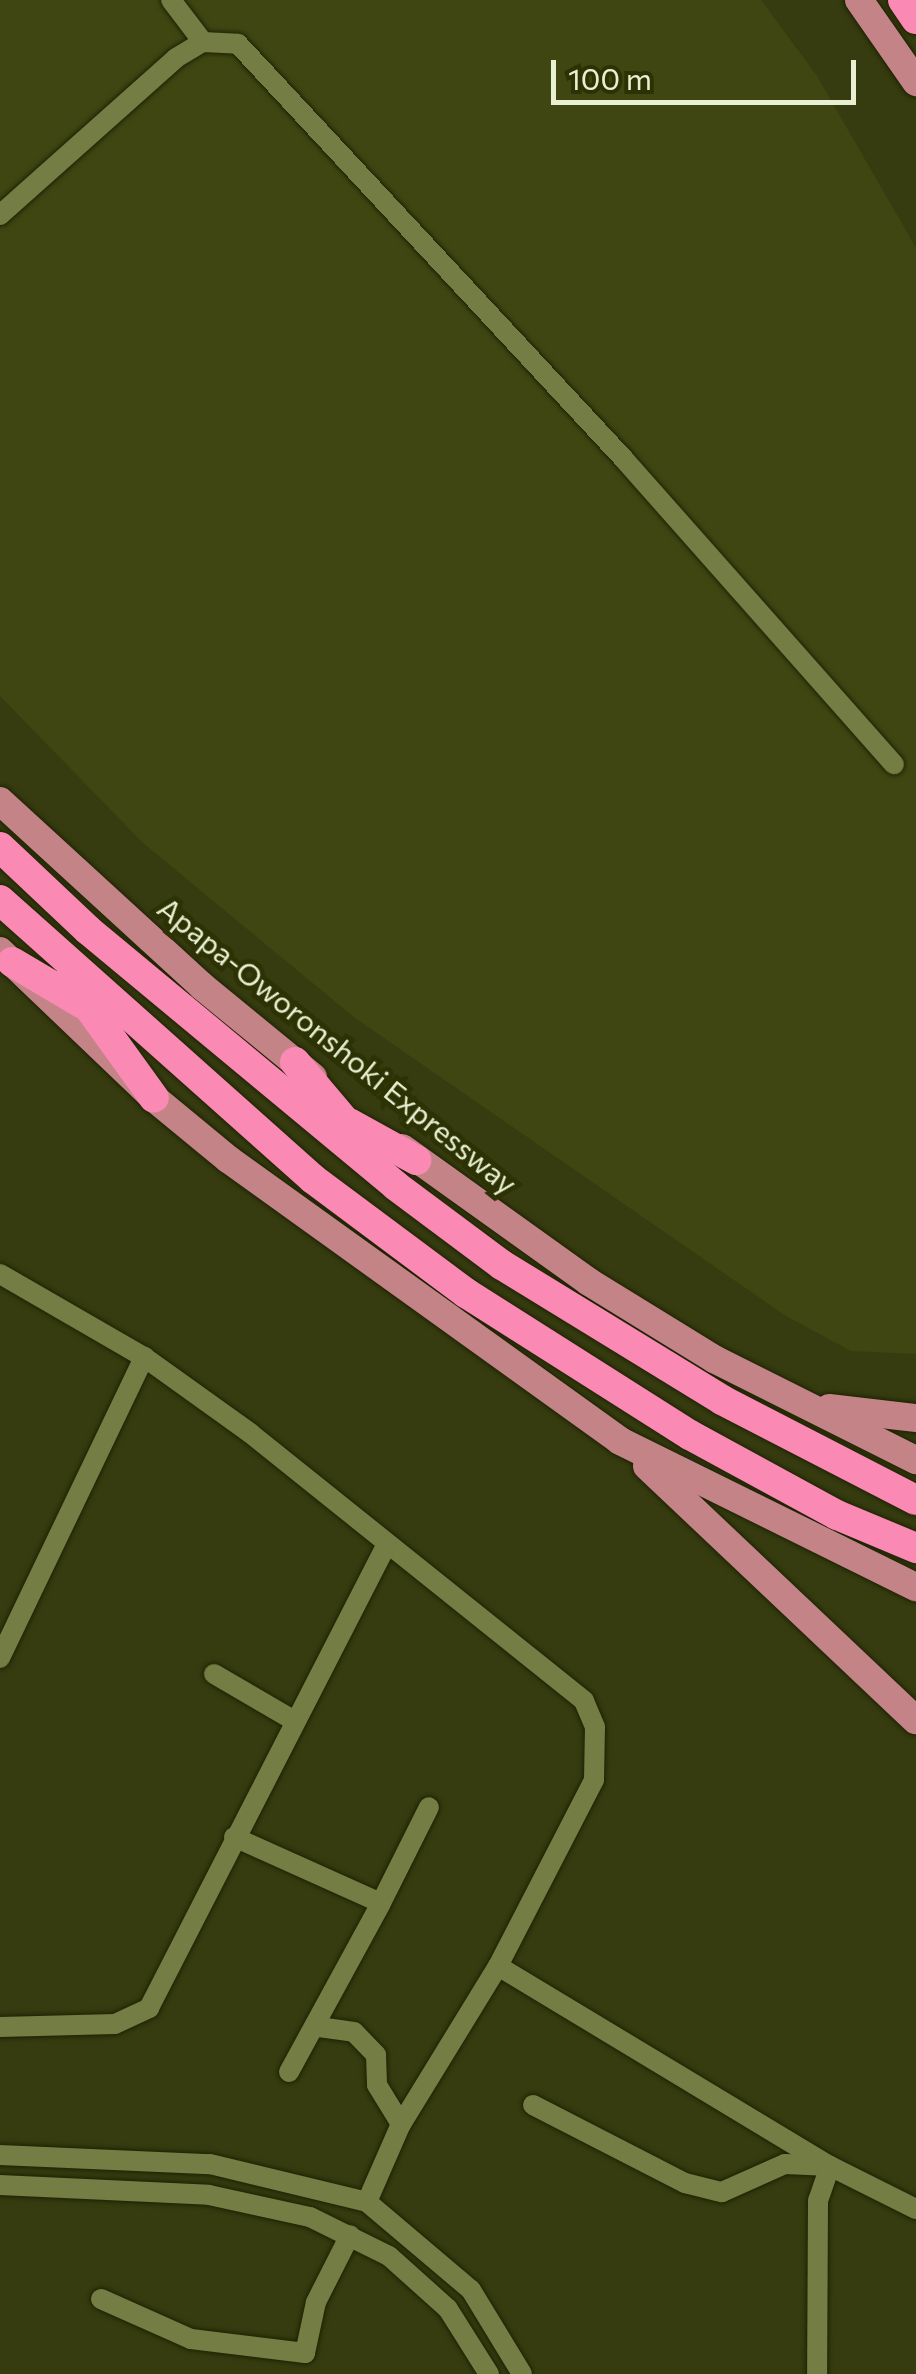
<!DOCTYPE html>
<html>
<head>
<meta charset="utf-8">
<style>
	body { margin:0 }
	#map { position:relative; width:916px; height:2374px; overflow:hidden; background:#363c0f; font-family:Commissioner,sans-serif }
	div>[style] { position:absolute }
	.built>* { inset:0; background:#3f4612 }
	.roads { filter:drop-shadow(0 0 2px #1e2204) drop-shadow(0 0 2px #1e2204) }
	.minor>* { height:20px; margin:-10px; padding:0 10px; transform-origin:10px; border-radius:10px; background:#747d43 }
	.primary>* { height:28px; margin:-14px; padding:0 14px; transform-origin:14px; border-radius:14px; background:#c48487 }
	.motorway>* { height:30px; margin:-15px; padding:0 15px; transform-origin:15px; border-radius:15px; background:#fa89b4 }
	span { translate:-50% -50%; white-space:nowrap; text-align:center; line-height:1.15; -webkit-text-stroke:10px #2c3203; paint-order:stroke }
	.street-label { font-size:30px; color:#e9f0d1 }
	.scale { position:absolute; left:551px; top:60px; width:305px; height:45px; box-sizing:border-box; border:5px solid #e9f0d1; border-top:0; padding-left:12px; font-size:30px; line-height:35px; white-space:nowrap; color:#e9f0d1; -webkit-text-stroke:8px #2c3203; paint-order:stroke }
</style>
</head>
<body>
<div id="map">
	<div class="built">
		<div style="clip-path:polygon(0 0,761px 0,817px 76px,916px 248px,916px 1354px,851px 1351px,786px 1316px,355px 1018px,143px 843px,0 696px)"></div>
	</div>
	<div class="roads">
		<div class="minor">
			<div style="left:171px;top:0;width:53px;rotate:52.7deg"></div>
			<div style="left:0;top:215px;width:236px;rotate:-41.7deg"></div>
			<div style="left:176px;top:58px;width:31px;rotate:-31deg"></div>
			<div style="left:203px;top:42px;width:35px;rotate:3deg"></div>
			<div style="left:238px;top:44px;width:565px;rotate:47.08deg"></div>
			<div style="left:623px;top:458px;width:409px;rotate:48.5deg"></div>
			<div style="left:0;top:1274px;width:166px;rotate:30deg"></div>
			<div style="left:144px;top:1357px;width:130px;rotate:35.6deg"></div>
			<div style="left:250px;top:1433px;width:428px;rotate:38.7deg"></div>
			<div style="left:584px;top:1701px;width:28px;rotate:67deg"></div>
			<div style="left:595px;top:1727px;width:53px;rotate:91.1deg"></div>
			<div style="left:594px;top:1780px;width:209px;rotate:117.3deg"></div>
			<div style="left:498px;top:1966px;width:185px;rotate:121.5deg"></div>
			<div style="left:401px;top:2124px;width:85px;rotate:113.6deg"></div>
			<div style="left:0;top:1658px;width:334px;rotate:-64.4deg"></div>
			<div style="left:214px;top:1674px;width:91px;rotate:30.2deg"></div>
			<div style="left:234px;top:1837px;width:161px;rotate:24.2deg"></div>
			<div style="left:381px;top:1903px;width:107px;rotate:-63.4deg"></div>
			<div style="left:498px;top:1966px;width:388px;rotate:31.1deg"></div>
			<div style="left:830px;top:2166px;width:96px;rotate:26.6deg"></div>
			<div style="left:0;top:2027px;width:115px;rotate:-1.5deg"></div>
			<div style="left:115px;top:2024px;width:38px;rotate:-25deg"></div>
			<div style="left:149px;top:2008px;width:521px;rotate:-62.85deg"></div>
			<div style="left:319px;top:2027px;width:35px;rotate:8deg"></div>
			<div style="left:354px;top:2032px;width:32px;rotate:46deg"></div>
			<div style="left:376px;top:2055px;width:30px;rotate:88deg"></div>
			<div style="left:377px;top:2085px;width:46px;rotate:58.4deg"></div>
			<div style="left:289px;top:2072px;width:192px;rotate:-61.4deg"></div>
			<div style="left:533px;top:2105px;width:171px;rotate:27.2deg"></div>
			<div style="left:685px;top:2183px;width:38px;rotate:14deg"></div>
			<div style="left:722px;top:2192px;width:69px;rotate:-24deg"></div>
			<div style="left:785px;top:2164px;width:45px;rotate:2.5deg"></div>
			<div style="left:830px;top:2166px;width:36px;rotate:109deg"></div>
			<div style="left:818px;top:2200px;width:174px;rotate:90.3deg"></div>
			<div style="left:0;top:2155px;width:210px;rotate:2.5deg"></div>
			<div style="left:210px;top:2164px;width:162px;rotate:13.6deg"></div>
			<div style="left:367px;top:2202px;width:136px;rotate:40.2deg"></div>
			<div style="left:471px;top:2290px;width:98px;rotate:58.7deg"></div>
			<div style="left:0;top:2185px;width:209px;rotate:2.7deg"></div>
			<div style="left:209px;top:2195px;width:103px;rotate:12.3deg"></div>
			<div style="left:310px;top:2217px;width:88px;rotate:26.3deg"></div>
			<div style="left:389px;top:2256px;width:79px;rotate:41.9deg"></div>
			<div style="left:448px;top:2309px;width:77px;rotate:57.8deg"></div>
			<div style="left:101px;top:2299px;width:98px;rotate:24deg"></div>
			<div style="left:191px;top:2339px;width:115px;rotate:7deg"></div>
			<div style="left:305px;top:2353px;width:52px;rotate:-77.8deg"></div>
			<div style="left:316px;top:2302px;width:75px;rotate:-63.1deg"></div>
		</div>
		<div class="primary">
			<div style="left:859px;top:0;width:100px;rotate:55.2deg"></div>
			<div style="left:0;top:801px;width:275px;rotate:42.5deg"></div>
			<div style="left:203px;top:987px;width:142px;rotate:39.3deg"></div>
			<div style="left:0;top:951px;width:213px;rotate:43.7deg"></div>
			<div style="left:154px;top:1098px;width:96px;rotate:39.5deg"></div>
			<div style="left:228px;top:1159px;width:483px;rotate:35.7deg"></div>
			<div style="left:620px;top:1441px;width:330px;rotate:26.3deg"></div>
			<div style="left:402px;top:1148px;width:230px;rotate:35.6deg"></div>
			<div style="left:589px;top:1282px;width:147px;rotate:31.6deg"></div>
			<div style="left:714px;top:1359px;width:226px;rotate:26.6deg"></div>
			<div style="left:829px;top:1408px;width:88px;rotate:6.6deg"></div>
			<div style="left:647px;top:1466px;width:370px;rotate:43.4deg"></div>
		</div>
		<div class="motorway">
			<div style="left:903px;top:0;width:23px;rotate:56deg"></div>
			<div style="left:0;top:847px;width:121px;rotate:43.3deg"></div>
			<div style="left:88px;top:930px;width:400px;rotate:39.7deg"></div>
			<div style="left:396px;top:1186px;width:132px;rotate:36.7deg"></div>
			<div style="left:502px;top:1265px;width:258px;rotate:31.5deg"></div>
			<div style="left:722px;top:1400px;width:218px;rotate:27.3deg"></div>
			<div style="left:0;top:900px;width:419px;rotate:41.7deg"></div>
			<div style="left:313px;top:1179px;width:191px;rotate:36.7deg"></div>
			<div style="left:466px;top:1293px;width:265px;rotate:32.4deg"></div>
			<div style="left:690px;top:1435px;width:167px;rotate:28.6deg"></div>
			<div style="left:837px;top:1515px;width:86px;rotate:22.7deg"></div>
			<div style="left:12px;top:962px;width:82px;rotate:30.6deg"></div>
			<div style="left:69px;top:980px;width:145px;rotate:54.2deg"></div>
			<div style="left:295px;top:1062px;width:102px;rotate:49.8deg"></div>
			<div style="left:349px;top:1123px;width:77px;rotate:28.9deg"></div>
		</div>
	</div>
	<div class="street-label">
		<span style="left:338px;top:1045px;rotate:39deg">Apapa-Oworonshoki Expressway</span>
	</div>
	<div class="scale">100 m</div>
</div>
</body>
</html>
